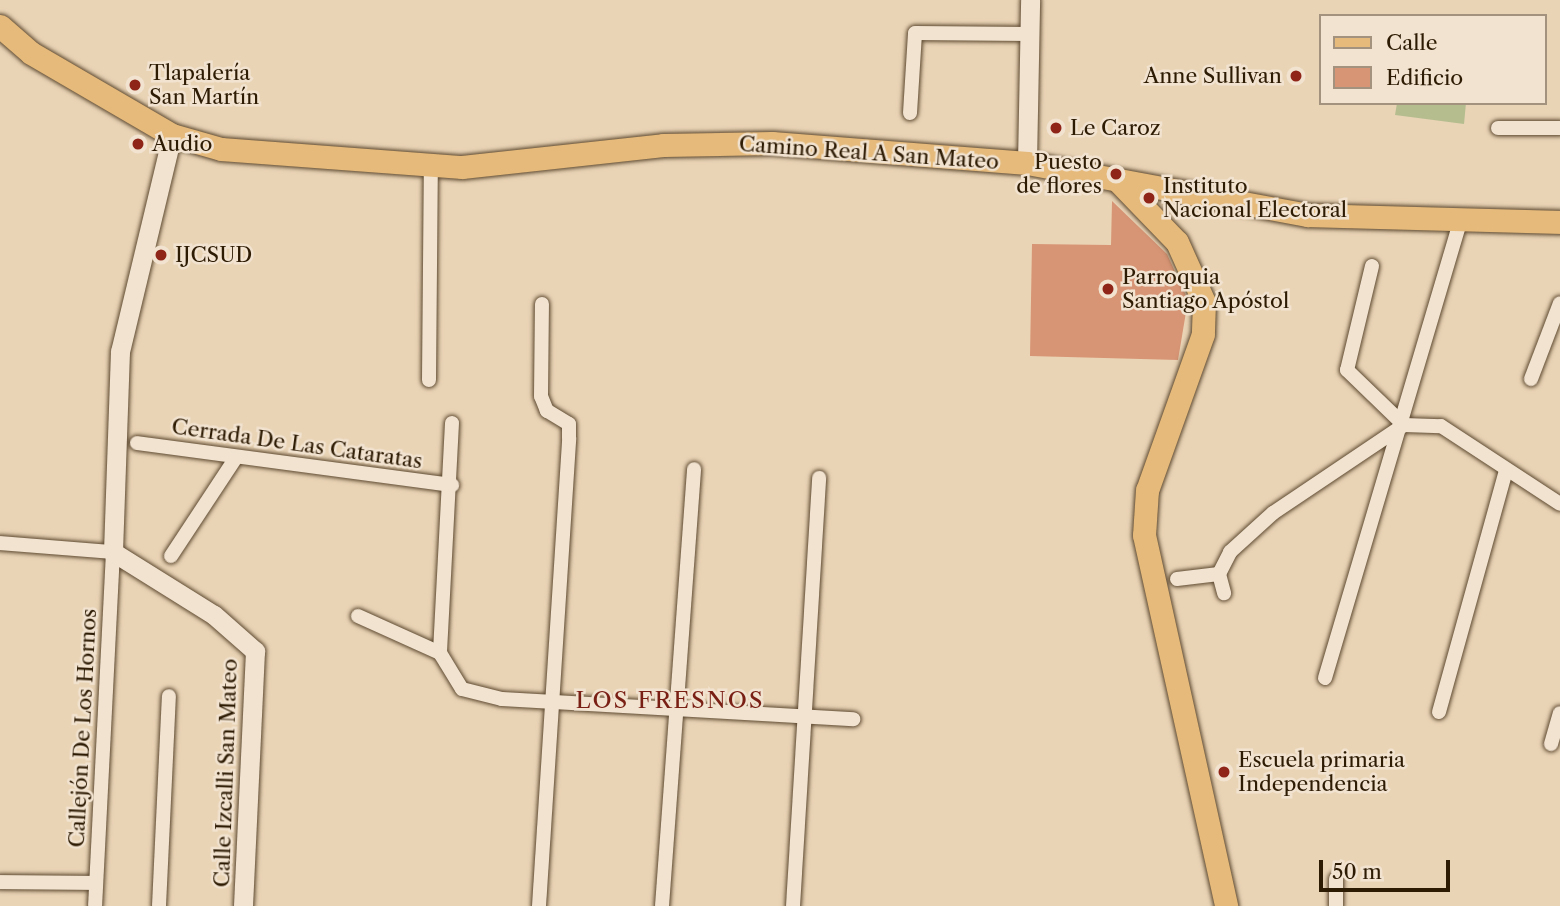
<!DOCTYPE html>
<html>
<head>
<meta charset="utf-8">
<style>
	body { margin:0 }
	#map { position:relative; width:1560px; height:906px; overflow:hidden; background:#ead4b6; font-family:"Libre Caslon Text",serif }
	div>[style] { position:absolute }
	.green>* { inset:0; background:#b5bd8f }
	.building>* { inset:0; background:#d79575 }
	.roads { filter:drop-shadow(0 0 2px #5d4930) drop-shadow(0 0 2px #5d4930) }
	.street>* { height:14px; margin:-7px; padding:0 7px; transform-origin:7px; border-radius:7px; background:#f1e3d0 }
	.secondary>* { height:19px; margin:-9.5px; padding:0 9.5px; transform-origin:9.5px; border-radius:9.5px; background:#f1e3d0 }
	.primary>* { height:23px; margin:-11.5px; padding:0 11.5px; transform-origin:11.5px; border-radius:11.5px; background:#e5ba7b }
	.dots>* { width:19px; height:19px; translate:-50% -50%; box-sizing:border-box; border:4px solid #f1e3d0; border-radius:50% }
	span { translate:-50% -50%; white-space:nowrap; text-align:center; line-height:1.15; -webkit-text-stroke:5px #f1e3d0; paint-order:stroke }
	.poi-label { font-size:21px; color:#2e1b04 }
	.left { translate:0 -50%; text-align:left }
	.right { translate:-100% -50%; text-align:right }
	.street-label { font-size:21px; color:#2e1b04 }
	.neighbourhood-label { font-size:23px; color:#7a1f14; letter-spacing:2px }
	.legend { position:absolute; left:1319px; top:14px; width:228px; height:91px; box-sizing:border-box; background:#f1e3d0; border:2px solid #a3937e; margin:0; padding:9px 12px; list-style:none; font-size:21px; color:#2e1b04 }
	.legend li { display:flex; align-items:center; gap:14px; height:35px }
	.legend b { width:35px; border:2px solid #a3937e }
	.scale { position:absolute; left:1319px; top:860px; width:131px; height:32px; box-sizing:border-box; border:4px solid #2e1b04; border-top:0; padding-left:9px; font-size:21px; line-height:24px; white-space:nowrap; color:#2e1b04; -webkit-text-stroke:5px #f1e3d0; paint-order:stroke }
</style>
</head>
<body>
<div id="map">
	<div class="green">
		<div style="clip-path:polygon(1397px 103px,1466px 103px,1464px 124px,1395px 115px)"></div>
	</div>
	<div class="building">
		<div style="clip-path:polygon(1112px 201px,1167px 254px,1188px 300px,1178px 360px,1030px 356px,1032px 244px,1111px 245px)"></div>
	</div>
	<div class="roads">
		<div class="street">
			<div style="left:910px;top:113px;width:80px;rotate:-86.4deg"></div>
			<div style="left:915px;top:33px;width:114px;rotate:0.5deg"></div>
			<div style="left:1498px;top:128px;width:62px"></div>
			<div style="left:1372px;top:266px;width:107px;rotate:103.5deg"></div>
			<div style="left:1347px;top:370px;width:79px;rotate:44deg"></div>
			<div style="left:1531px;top:379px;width:81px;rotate:-69.1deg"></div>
			<div style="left:429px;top:380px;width:214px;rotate:-89.5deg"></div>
			<div style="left:452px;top:423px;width:230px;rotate:93deg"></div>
			<div style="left:440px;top:653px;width:42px;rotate:58.6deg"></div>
			<div style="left:462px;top:689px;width:41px;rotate:14deg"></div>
			<div style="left:502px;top:699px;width:352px;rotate:3.3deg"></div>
			<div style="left:137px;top:443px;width:318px;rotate:7.6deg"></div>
			<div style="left:0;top:543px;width:113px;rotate:4.6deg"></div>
			<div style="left:113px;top:552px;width:354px;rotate:92.9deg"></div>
			<div style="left:171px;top:556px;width:116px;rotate:-56.6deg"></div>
			<div style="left:1219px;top:574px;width:20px;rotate:75deg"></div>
			<div style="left:1177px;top:579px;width:42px;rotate:-6.8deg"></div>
			<div style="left:1219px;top:574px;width:25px;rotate:-63deg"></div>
			<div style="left:1230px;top:552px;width:58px;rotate:-42.2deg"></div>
			<div style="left:1273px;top:513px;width:158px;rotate:-33.9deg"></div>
			<div style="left:1404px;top:425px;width:37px;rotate:2deg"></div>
			<div style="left:1441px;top:426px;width:142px;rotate:33.2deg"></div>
			<div style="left:358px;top:616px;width:90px;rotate:24.3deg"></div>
			<div style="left:1325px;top:678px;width:475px;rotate:-73.5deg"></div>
			<div style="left:1439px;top:712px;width:251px;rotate:-74.5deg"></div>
			<div style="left:1551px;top:744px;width:32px;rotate:-74deg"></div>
			<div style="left:0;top:882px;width:95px;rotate:0.6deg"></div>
			<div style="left:159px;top:906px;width:210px;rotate:-87.3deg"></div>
			<div style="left:539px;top:906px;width:469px;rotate:-86.3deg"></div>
			<div style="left:569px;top:438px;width:14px;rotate:-90deg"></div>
			<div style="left:569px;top:424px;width:26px;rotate:-149deg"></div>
			<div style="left:547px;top:411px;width:16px;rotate:-112deg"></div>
			<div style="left:541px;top:396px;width:92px;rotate:-89.4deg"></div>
			<div style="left:662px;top:906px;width:438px;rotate:-85.8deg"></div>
			<div style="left:793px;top:906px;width:429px;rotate:-86.5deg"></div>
			<div style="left:1336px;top:906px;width:27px;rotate:-90deg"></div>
		</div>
		<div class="secondary">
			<div style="left:172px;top:135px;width:222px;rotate:103.5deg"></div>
			<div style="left:120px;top:351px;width:201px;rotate:92deg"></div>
			<div style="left:113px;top:552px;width:119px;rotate:32deg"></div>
			<div style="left:214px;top:615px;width:55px;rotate:41.3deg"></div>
			<div style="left:255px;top:651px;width:255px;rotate:92.7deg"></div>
			<div style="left:1027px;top:163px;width:163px;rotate:-88.9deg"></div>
		</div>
		<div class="primary">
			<div style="left:0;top:26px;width:41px;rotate:41.1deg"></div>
			<div style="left:31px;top:53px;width:163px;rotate:30.2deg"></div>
			<div style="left:172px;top:135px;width:51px;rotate:15.9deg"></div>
			<div style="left:221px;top:149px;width:242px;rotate:4.3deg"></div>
			<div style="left:462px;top:167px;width:202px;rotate:-6.2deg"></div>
			<div style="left:663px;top:145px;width:109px;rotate:-1.1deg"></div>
			<div style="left:772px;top:143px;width:256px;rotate:4.5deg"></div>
			<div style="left:1027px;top:163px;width:286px;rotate:10.5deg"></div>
			<div style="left:1308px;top:215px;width:252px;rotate:1.6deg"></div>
			<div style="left:1119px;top:182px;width:83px;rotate:46deg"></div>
			<div style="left:1177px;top:242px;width:66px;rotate:65.8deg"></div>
			<div style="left:1204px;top:302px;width:32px;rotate:92deg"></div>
			<div style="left:1203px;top:334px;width:166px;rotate:109.7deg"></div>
			<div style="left:1147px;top:490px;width:45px;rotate:93.8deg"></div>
			<div style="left:1144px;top:535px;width:380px;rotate:77.5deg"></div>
		</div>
	</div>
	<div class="dots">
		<div style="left:1296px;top:76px;background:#8f2418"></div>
		<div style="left:135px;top:85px;background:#8f2418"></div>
		<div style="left:1056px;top:128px;background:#8f2418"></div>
		<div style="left:138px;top:144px;background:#8f2418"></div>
		<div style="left:1116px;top:174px;background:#8f2418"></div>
		<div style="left:1149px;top:198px;background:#8f2418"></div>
		<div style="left:161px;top:255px;background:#8f2418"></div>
		<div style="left:1108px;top:289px;background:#8f2418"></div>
		<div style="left:1224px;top:772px;background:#8f2418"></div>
	</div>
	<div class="poi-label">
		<span class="left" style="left:149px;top:85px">Tlapalería<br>San Martín</span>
		<span class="right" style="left:1282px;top:76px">Anne Sullivan</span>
		<span class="left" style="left:1070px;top:128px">Le Caroz</span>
		<span class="left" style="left:152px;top:144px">Audio</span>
		<span class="right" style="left:1102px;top:174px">Puesto<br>de flores</span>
		<span class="left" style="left:1163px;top:198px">Instituto<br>Nacional Electoral</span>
		<span class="left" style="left:175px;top:255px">IJCSUD</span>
		<span class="left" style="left:1122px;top:289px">Parroquia<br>Santiago Apóstol</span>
		<span class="left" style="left:1238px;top:772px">Escuela primaria<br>Independencia</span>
	</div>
	<div class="street-label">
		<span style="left:869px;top:153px;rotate:4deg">Camino Real A San Mateo</span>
		<span style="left:297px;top:444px;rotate:8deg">Cerrada De Las Cataratas</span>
		<span style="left:83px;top:728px;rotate:-87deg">Callejón De Los Hornos</span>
		<span style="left:226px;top:773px;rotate:-88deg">Calle Izcalli San Mateo</span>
	</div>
	<div class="neighbourhood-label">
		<span style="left:670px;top:700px">LOS FRESNOS</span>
	</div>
	<ul class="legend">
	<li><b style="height:9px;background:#e5ba7b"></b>Calle</li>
	<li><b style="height:19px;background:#d79575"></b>Edificio</li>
	</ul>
	<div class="scale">50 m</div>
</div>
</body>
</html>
